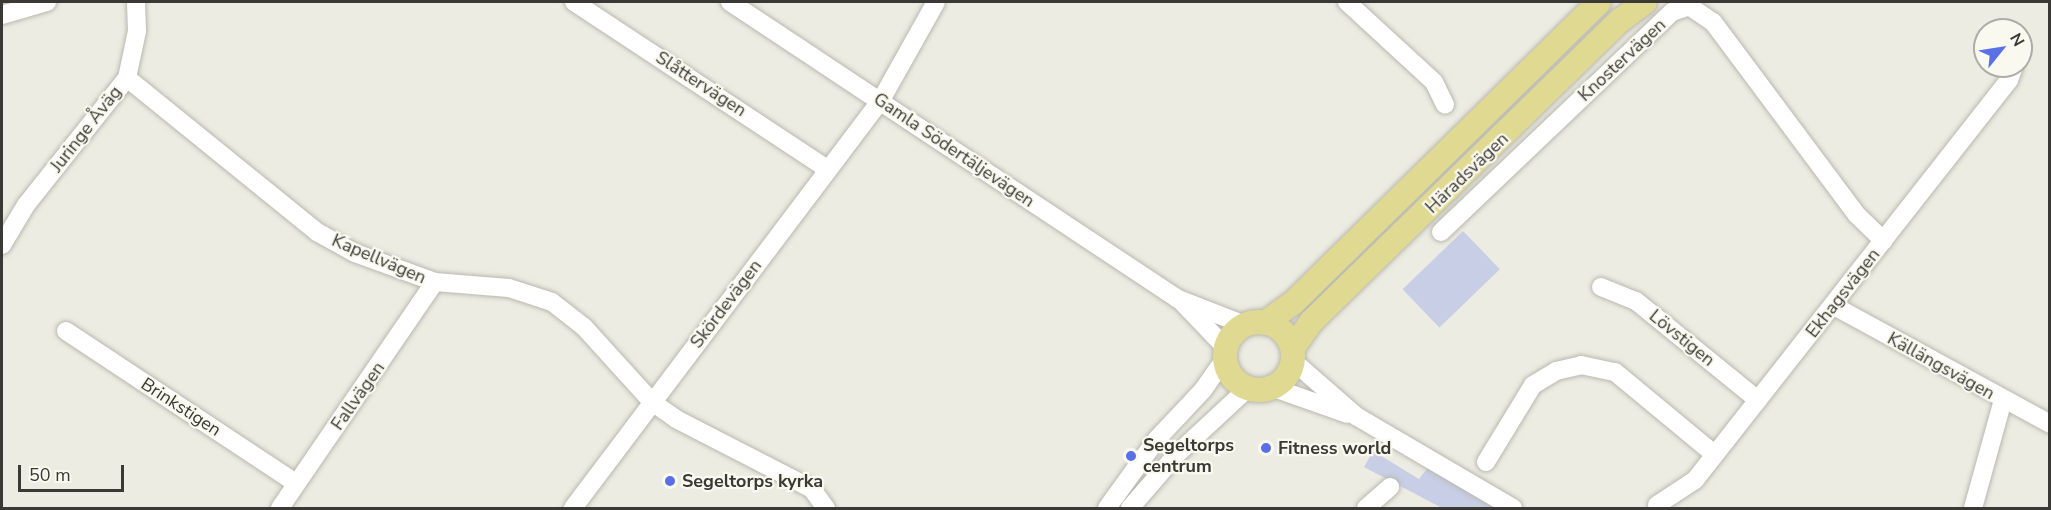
<!DOCTYPE html>
<html>
<head>
<meta charset="utf-8">
<style>
	body { margin:0 }
	#map { position:relative; width:2051px; height:510px; overflow:hidden; background:#ecece2; font-family:"Nunito Sans",sans-serif }
	div>[style] { position:absolute }
	.green>* { inset:0; background:#c7cee5; transform-origin:0 0 }
	.roads { filter:drop-shadow(0 0 2px #b9b8af) drop-shadow(0 0 2px #b9b8af) }
	.minor>* { height:18px; margin:-9px; padding:0 9px; transform-origin:9px; border-radius:9px; background:#fff }
	.major>* { height:24px; margin:-12px; padding:0 12px; transform-origin:12px; border-radius:12px; background:#e0d992 }
	.major>.ring { margin:-12px; padding:0; box-sizing:content-box; background:none; border:24px solid #e0d992; border-radius:50% }
	.dots>* { width:16px; height:16px; translate:-50% -50%; box-sizing:border-box; border:3px solid #faf9ef; border-radius:50% }
	span { translate:-50% -50%; white-space:nowrap; text-align:center; line-height:1.15; -webkit-text-stroke:4.5px #faf9ef; paint-order:stroke }
	.street-label { font-size:18px; color:#3a3935 }
	.poi-label { font-size:18px; color:#3a3935; font-weight:700 }
	.left { translate:0 -50%; text-align:left }
	.frame { position:absolute; inset:0; border:3px solid #3a3935; pointer-events:none }
	.north { position:absolute; left:1973px; top:18px; width:60px; height:60px; box-sizing:border-box; background:#faf9ef; border:2px solid #adaca5; border-radius:50%; rotate:60deg; font-size:16px; font-weight:700; line-height:24px; text-align:center; color:#3a3935 }
	.north::after { content:''; display:block; margin:auto; width:21px; height:27px; background:#5b6fe6; clip-path:polygon(50% 0,100% 100%,50% 72%,0 100%) }
	.scale { position:absolute; left:18px; top:465px; width:106px; height:27px; box-sizing:border-box; border:3px solid #3a3935; border-top:0; padding-left:8px; font-size:18px; line-height:21px; white-space:nowrap; color:#3a3935; -webkit-text-stroke:4px #faf9ef; paint-order:stroke }
</style>
</head>
<body>
<div id="map">
	<div class="green">
		<div style="left:1463px;top:231px;width:53px;height:84px;rotate:46deg"></div>
		<div style="clip-path:polygon(1373px 451px,1419px 479px,1429px 466px,1502px 508px,1442px 508px,1364px 467px)"></div>
	</div>
	<div class="roads">
		<div class="minor">
			<div style="left:574px;top:2px;width:303px;rotate:33.4deg"></div>
			<div style="left:730px;top:2px;width:538px;rotate:33.54deg"></div>
			<div style="left:1178px;top:299px;width:72px;rotate:21.2deg"></div>
			<div style="left:1347px;top:2px;width:118px;rotate:42.6deg"></div>
			<div style="left:1434px;top:82px;width:25px;rotate:64deg"></div>
			<div style="left:2px;top:15px;width:47px;rotate:-16.1deg"></div>
			<div style="left:127px;top:78px;width:245px;rotate:39deg"></div>
			<div style="left:317px;top:232px;width:43px;rotate:28.9deg"></div>
			<div style="left:355px;top:253px;width:85px;rotate:19.9deg"></div>
			<div style="left:435px;top:282px;width:74px;rotate:4.6deg"></div>
			<div style="left:509px;top:288px;width:45px;rotate:18deg"></div>
			<div style="left:552px;top:302px;width:41px;rotate:38deg"></div>
			<div style="left:584px;top:327px;width:101px;rotate:47.8deg"></div>
			<div style="left:652px;top:402px;width:29px;rotate:35deg"></div>
			<div style="left:676px;top:419px;width:153px;rotate:27.2deg"></div>
			<div style="left:812px;top:489px;width:24px;rotate:54deg"></div>
			<div style="left:1441px;top:232px;width:319px;rotate:-43.6deg"></div>
			<div style="left:1672px;top:12px;width:18px;rotate:-19deg"></div>
			<div style="left:1689px;top:6px;width:29px;rotate:34deg"></div>
			<div style="left:1713px;top:22px;width:241px;rotate:53.3deg"></div>
			<div style="left:1857px;top:215px;width:37px;rotate:44deg"></div>
			<div style="left:2px;top:245px;width:47px;rotate:-59deg"></div>
			<div style="left:26px;top:205px;width:162px;rotate:-51.5deg"></div>
			<div style="left:127px;top:78px;width:48px;rotate:-78deg"></div>
			<div style="left:137px;top:31px;width:29px;rotate:-92deg"></div>
			<div style="left:1601px;top:287px;width:38px;rotate:22deg"></div>
			<div style="left:1636px;top:301px;width:157px;rotate:39.1deg"></div>
			<div style="left:1182px;top:302px;width:64px;rotate:46.3deg"></div>
			<div style="left:1834px;top:306px;width:246px;rotate:28.6deg"></div>
			<div style="left:66px;top:331px;width:276px;rotate:33.5deg"></div>
			<div style="left:1293px;top:361px;width:84px;rotate:41.1deg"></div>
			<div style="left:1356px;top:416px;width:182px;rotate:30.4deg"></div>
			<div style="left:1274px;top:388px;width:78px;rotate:19.4deg"></div>
			<div style="left:1486px;top:462px;width:90px;rotate:-58.6deg"></div>
			<div style="left:1533px;top:385px;width:27px;rotate:-31deg"></div>
			<div style="left:1556px;top:371px;width:26px;rotate:-13deg"></div>
			<div style="left:1581px;top:365px;width:35px;rotate:12deg"></div>
			<div style="left:1615px;top:372px;width:129px;rotate:39.6deg"></div>
			<div style="left:1657px;top:505px;width:45px;rotate:-33.3deg"></div>
			<div style="left:1695px;top:480px;width:509px;rotate:-51.87deg"></div>
			<div style="left:2009px;top:80px;width:15px;rotate:-70deg"></div>
			<div style="left:280px;top:508px;width:274px;rotate:-55.6deg"></div>
			<div style="left:573px;top:508px;width:511px;rotate:-52.95deg"></div>
			<div style="left:881px;top:100px;width:112px;rotate:-60.7deg"></div>
			<div style="left:1107px;top:508px;width:85px;rotate:-54.1deg"></div>
			<div style="left:1157px;top:439px;width:67px;rotate:-46.8deg"></div>
			<div style="left:1203px;top:390px;width:38px;rotate:-55deg"></div>
			<div style="left:1130px;top:508px;width:70px;rotate:-49deg"></div>
			<div style="left:1176px;top:455px;width:97px;rotate:-42.9deg"></div>
			<div style="left:1366px;top:508px;width:32px;rotate:-41deg"></div>
			<div style="left:1973px;top:508px;width:112px;rotate:-74.5deg"></div>
		</div>
		<div class="major">
			<div class="ring" style="left:1225px;top:322px;width:44px;height:44px"></div>
			<div style="left:1265px;top:323px;width:34px;rotate:-36deg"></div>
			<div style="left:1293px;top:303px;width:429px;rotate:-44.5deg"></div>
			<div style="left:1293px;top:348px;width:32px;rotate:-55deg"></div>
			<div style="left:1311px;top:322px;width:433px;rotate:-44.3deg"></div>
			<div style="left:1621px;top:20px;width:30px;rotate:-37deg"></div>
		</div>
	</div>
	<div class="dots">
		<div style="left:1266px;top:448px;background:#5b6fe6"></div>
		<div style="left:1131px;top:456px;background:#5b6fe6"></div>
		<div style="left:670px;top:481px;background:#5b6fe6"></div>
	</div>
	<div class="street-label">
		<span style="left:1622px;top:60px;rotate:-43deg">Knostervägen</span>
		<span style="left:701px;top:84px;rotate:33deg">Slåttervägen</span>
		<span style="left:86px;top:129px;rotate:-52deg">Juringe Åväg</span>
		<span style="left:954px;top:150px;rotate:34deg">Gamla Södertäljevägen</span>
		<span style="left:1467px;top:173px;rotate:-44deg">Häradsvägen</span>
		<span style="left:379px;top:259px;rotate:23deg">Kapellvägen</span>
		<span style="left:1843px;top:293px;rotate:-52deg">Ekhagsvägen</span>
		<span style="left:726px;top:304px;rotate:-53deg">Skördevägen</span>
		<span style="left:1682px;top:338px;rotate:39deg">Lövstigen</span>
		<span style="left:1941px;top:366px;rotate:29deg">Källängsvägen</span>
		<span style="left:358px;top:396px;rotate:-55deg">Fallvägen</span>
		<span style="left:181px;top:407px;rotate:33deg">Brinkstigen</span>
	</div>
	<div class="poi-label">
		<span class="left" style="left:1143px;top:456px">Segeltorps<br>centrum</span>
		<span class="left" style="left:1278px;top:448px">Fitness world</span>
		<span class="left" style="left:682px;top:481px">Segeltorps kyrka</span>
	</div>
	<div class="frame"></div>
	<div class="north">N</div>
	<div class="scale">50 m</div>
</div>
</body>
</html>
